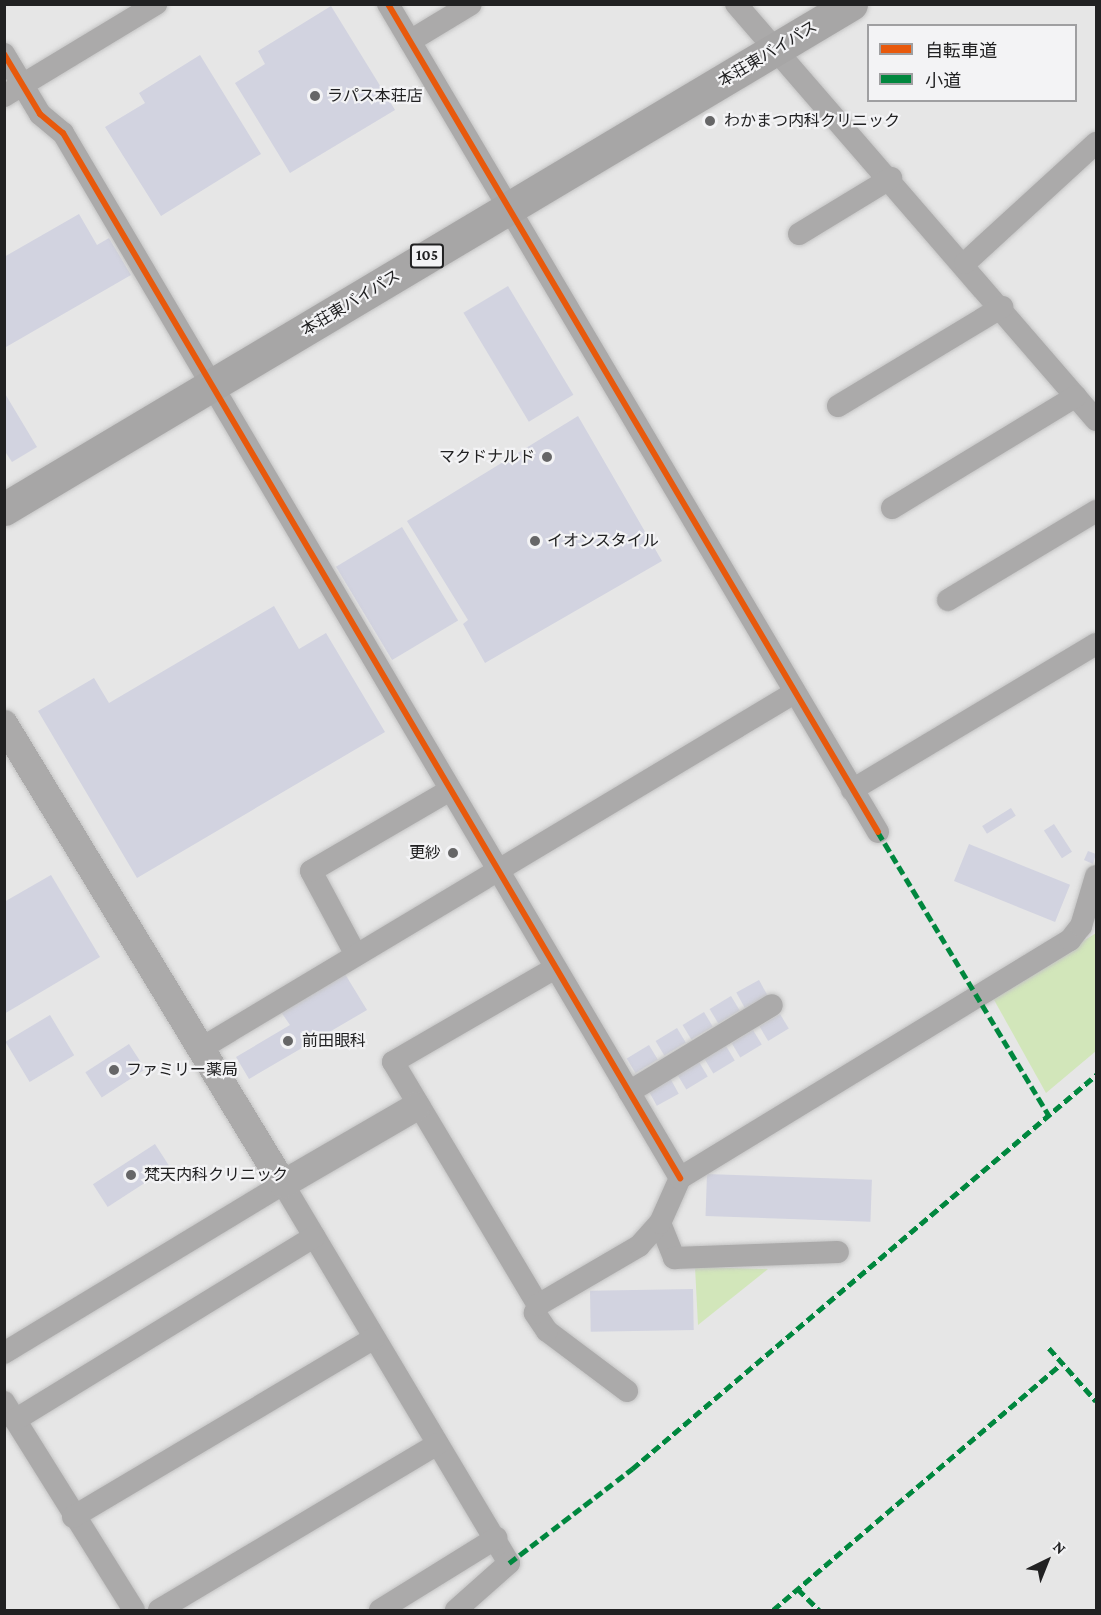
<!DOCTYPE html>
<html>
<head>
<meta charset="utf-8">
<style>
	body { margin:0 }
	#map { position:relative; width:1101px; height:1615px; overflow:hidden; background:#e6e6e6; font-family:"Crimson Pro","Noto Sans JP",serif }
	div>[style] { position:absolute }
	.green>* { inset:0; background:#d2e6ba }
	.building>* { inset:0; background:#d2d3e0; transform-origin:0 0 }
	.roads { filter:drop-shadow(0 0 2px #c3c3c3) drop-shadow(0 0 2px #c3c3c3) }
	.minor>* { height:22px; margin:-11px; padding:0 11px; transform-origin:11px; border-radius:11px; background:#abaaaa }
	.tertiary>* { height:28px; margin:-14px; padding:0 14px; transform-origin:14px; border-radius:14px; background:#abaaaa }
	.trunk>* { height:33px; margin:-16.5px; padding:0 16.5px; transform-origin:16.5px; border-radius:16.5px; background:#a7a6a6 }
	.quiet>* { height:4.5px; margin-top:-2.25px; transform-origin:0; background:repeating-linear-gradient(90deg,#00873e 0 9px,transparent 0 13.5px) }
	.cycleway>* { height:6px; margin:-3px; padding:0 3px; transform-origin:3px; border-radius:3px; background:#e8590c }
	.dots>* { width:16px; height:16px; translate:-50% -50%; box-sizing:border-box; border:3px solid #f3f3f5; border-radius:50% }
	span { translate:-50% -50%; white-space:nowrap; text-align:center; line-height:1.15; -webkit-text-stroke:4.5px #f3f3f5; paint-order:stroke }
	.shield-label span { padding:2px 4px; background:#f3f3f5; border:2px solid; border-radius:4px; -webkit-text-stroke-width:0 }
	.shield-label { font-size:15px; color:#212122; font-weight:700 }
	.street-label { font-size:16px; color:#212122 }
	.poi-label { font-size:16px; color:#212122 }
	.left { translate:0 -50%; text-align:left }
	.right { translate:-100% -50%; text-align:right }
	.frame { position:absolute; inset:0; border:6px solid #212122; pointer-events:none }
	.legend { position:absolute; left:867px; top:24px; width:210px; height:78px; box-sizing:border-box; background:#f3f3f5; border:2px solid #9f9fa1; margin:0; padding:8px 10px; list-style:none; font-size:18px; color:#212122 }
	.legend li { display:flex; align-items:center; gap:12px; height:30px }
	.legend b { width:30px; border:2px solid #9f9fa1 }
	.north { position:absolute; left:1017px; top:1531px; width:60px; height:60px; -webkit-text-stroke:4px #f3f3f5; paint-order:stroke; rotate:43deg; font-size:16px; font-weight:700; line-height:24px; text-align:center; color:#212122 }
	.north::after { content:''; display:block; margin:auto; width:21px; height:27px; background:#212122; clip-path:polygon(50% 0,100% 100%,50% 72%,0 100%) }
</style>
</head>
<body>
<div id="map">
	<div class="green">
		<div style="clip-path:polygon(1096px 933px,1096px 1051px,1046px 1093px,993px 998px)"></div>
		<div style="clip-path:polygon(695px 1267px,768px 1269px,698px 1325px)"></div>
	</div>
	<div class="building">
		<div style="clip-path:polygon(331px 6px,395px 110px,290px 173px,235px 83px,265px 64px,258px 51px)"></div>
		<div style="clip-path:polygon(200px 55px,261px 154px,161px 216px,105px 127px,145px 103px,139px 93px)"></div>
		<div style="clip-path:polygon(79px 214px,97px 245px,109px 238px,131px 275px,6px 347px,4px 257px)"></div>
		<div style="left:508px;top:286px;width:127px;height:52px;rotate:59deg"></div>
		<div style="clip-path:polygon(4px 392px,37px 447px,12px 462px,4px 450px)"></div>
		<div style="clip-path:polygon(578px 416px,662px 561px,485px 663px,463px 624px,468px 620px,407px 521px)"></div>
		<div style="left:402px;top:527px;width:109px;height:77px;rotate:59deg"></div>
		<div style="clip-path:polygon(274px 606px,299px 649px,326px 633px,385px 732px,137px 878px,38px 711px,94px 678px,109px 703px)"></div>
		<div style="left:1011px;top:808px;width:9px;height:34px;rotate:58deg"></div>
		<div style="left:1054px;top:824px;width:33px;height:12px;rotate:57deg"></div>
		<div style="left:969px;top:844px;width:109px;height:40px;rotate:22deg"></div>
		<div style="clip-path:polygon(1088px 851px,1096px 854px,1093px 864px,1084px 860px)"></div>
		<div style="clip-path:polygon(51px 875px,100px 957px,4px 1014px,4px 902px)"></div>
		<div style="clip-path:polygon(345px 974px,367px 1010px,249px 1079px,236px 1057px,290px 1025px,281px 1012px)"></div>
		<div style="left:759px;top:980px;width:18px;height:26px;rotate:61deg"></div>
		<div style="left:731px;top:996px;width:17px;height:25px;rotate:59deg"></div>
		<div style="left:704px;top:1012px;width:17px;height:25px;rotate:59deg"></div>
		<div style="left:780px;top:1014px;width:17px;height:24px;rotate:59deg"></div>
		<div style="left:50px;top:1015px;width:47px;height:52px;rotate:59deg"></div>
		<div style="left:677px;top:1028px;width:17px;height:25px;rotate:59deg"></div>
		<div style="left:753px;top:1030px;width:17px;height:25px;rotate:59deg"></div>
		<div style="left:129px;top:1044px;width:30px;height:52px;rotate:57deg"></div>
		<div style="left:649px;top:1045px;width:17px;height:26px;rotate:59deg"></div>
		<div style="left:726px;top:1046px;width:17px;height:25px;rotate:59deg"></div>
		<div style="left:699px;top:1062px;width:17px;height:25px;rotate:59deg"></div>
		<div style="left:670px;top:1078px;width:18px;height:25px;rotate:61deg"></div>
		<div style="left:155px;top:1144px;width:27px;height:74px;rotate:57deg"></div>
		<div style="left:707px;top:1174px;width:165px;height:42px;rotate:2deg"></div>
		<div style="left:693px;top:1289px;width:41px;height:103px;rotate:89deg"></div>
	</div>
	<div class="roads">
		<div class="minor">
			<div style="left:388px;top:4px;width:962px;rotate:59.38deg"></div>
			<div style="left:736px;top:4px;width:550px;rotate:49.13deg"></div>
			<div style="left:410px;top:41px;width:71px;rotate:-31.2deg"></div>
			<div style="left:4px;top:54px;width:70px;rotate:59deg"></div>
			<div style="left:40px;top:114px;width:30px;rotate:40deg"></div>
			<div style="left:63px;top:133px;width:1214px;rotate:59.44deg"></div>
			<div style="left:4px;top:96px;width:178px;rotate:-31.2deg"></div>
			<div style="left:799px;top:234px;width:108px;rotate:-31.3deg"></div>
			<div style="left:965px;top:263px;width:178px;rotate:-42.5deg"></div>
			<div style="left:838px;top:406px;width:192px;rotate:-31.1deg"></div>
			<div style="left:892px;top:508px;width:215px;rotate:-31.3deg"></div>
			<div style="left:948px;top:600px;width:173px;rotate:-31deg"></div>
			<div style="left:852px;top:790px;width:284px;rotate:-30.9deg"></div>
			<div style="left:356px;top:955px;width:95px;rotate:-118.2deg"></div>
			<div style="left:311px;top:871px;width:161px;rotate:-30.2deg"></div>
			<div style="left:200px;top:1049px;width:693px;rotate:-30.94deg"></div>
			<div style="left:629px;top:1092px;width:167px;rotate:-31.3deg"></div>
			<div style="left:660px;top:1223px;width:38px;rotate:68deg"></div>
			<div style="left:674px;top:1258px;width:164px;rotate:-2.1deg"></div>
			<div style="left:538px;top:1305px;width:283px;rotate:-120.8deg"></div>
			<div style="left:393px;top:1062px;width:187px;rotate:-30.1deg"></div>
			<div style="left:4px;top:1353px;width:326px;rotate:-31.2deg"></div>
			<div style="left:283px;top:1184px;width:441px;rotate:59.2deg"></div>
			<div style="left:509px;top:1563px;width:71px;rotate:138.4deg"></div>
			<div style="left:627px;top:1391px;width:100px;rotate:-143.1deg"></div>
			<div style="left:547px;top:1331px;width:22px;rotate:-124deg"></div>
			<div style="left:535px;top:1313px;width:9px;rotate:-69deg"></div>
			<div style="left:538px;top:1305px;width:117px;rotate:-30.3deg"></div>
			<div style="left:639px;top:1246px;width:31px;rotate:-48deg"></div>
			<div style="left:660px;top:1223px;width:49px;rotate:-66deg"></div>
			<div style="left:680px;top:1178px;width:457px;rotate:-31.4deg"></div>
			<div style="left:1070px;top:940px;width:18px;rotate:-52deg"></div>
			<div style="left:1081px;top:926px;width:52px;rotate:-73.3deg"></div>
			<div style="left:4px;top:1402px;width:245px;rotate:58deg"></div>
			<div style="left:15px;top:1420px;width:351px;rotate:-31.5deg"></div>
			<div style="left:73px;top:1517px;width:350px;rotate:-30.7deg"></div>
			<div style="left:159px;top:1610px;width:324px;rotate:-30.8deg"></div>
			<div style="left:380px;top:1610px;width:137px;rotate:-31.8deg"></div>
		</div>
		<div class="tertiary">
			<div style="left:4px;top:724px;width:538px;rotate:58.76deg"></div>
			<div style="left:283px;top:1184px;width:154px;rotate:-30.1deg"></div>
		</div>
		<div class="trunk">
			<div style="left:4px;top:509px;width:986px;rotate:-30.8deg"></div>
		</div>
	</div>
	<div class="quiet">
		<div style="left:878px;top:832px;width:331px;rotate:58.9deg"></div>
		<div style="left:1049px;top:1348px;width:71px;rotate:48.4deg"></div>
		<div style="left:509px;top:1563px;width:155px;rotate:-37.4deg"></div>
		<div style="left:632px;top:1469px;width:609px;rotate:-40.34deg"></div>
		<div style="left:798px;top:1589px;width:30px;rotate:45deg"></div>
		<div style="left:773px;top:1610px;width:379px;rotate:-40.5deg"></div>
	</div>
	<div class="cycleway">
		<div style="left:388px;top:4px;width:962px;rotate:59.38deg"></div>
		<div style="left:4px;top:54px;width:70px;rotate:59deg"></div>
		<div style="left:40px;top:114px;width:30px;rotate:40deg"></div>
		<div style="left:63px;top:133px;width:1214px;rotate:59.44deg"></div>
	</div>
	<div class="dots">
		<div style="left:315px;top:96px;background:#666667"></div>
		<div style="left:710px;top:121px;background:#666667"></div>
		<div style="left:547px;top:457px;background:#666667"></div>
		<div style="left:535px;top:541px;background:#666667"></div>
		<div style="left:453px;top:853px;background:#666667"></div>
		<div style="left:288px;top:1041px;background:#666667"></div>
		<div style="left:114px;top:1070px;background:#666667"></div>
		<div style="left:131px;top:1175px;background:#666667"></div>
	</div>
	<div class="shield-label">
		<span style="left:427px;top:256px">105</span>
	</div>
	<div class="street-label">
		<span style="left:768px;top:54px;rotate:-31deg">本荘東バイパス</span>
		<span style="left:351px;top:303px;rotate:-31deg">本荘東バイパス</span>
	</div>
	<div class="poi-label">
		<span class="left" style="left:327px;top:96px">ラパス本荘店</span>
		<span class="left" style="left:724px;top:121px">わかまつ内科クリニック</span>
		<span class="right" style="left:535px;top:457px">マクドナルド</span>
		<span class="left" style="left:547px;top:541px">イオンスタイル</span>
		<span class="right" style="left:441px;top:853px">更紗</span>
		<span class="left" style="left:302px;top:1041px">前田眼科</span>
		<span class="left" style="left:126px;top:1070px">ファミリー薬局</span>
		<span class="left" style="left:144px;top:1175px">梵天内科クリニック</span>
	</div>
	<div class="frame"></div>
	<ul class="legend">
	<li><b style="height:8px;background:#e8590c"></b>自転車道</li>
	<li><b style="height:8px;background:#00873e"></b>小道</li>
	</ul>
	<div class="north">N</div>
</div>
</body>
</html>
